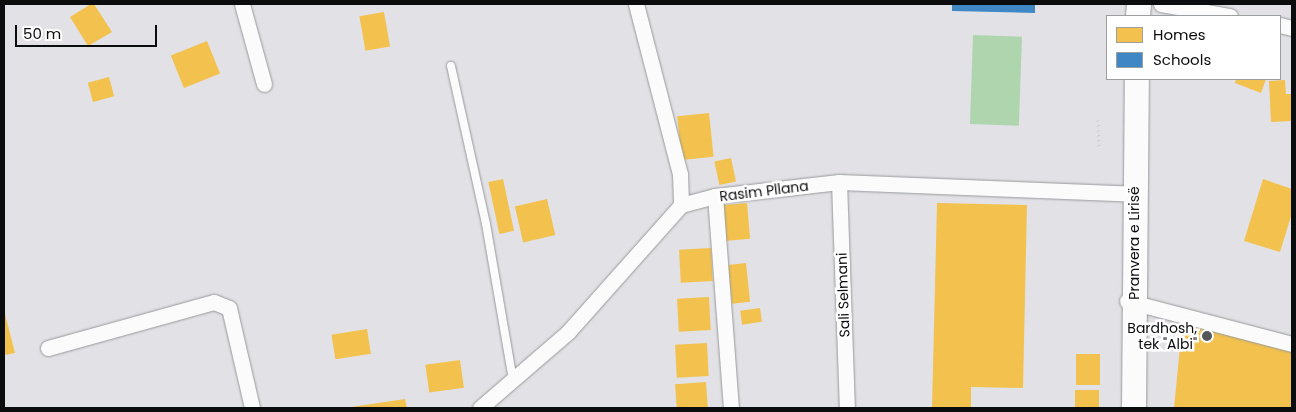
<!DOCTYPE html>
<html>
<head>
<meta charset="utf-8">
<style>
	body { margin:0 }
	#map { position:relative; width:1296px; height:412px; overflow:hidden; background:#e2e2e6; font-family:Poppins,sans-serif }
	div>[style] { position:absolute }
	.green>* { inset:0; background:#afd5ae; transform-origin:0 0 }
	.homes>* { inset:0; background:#f2c14e; transform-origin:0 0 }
	.schools>* { inset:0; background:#3f88c5 }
	.path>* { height:3px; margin-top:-1.5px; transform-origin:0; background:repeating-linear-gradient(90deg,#cacacb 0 1px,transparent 0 5px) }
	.roads { filter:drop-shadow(0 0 1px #98999c) drop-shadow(0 0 1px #98999c) }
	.service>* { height:8px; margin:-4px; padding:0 4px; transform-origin:4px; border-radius:4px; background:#fbfbfb }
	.minor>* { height:15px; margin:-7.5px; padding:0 7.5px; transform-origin:7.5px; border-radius:7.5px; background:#fbfbfb }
	.primary>* { height:24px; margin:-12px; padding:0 12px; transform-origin:12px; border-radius:12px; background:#fbfbfb }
	.dots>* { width:14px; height:14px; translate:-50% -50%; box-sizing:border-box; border:2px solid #fff; border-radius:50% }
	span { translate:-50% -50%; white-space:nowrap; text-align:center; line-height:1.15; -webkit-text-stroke:5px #fff; paint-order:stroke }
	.street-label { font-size:14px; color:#0b0c0e }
	.poi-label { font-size:14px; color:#0b0c0e }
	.right { translate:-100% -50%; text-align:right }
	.frame { position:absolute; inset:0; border:5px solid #0b0c0e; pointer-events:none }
	.legend { position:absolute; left:1106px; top:15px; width:175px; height:65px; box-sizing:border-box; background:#fff; border:1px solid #9d9e9f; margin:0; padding:6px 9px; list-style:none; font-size:15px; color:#0b0c0e }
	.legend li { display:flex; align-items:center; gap:10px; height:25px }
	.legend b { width:25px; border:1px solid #9d9e9f }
	.scale { position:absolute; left:15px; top:25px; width:142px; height:22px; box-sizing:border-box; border:2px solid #0b0c0e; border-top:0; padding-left:6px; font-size:15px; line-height:18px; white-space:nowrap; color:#0b0c0e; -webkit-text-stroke:4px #fff; paint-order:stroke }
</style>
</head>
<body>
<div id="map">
	<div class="green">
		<div style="left:973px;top:35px;width:49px;height:89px;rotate:2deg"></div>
	</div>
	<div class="homes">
		<div style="clip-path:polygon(91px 4px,94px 4px,112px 32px,88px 46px,70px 17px)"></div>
		<div style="left:384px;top:12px;width:35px;height:25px;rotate:80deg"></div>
		<div style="left:207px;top:41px;width:35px;height:39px;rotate:68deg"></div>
		<div style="left:109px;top:77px;width:20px;height:22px;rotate:75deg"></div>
		<div style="clip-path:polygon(1236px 79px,1266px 79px,1261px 93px,1235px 83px)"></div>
		<div style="clip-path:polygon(1285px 80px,1286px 94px,1292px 94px,1292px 121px,1271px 122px,1269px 81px)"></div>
		<div style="left:709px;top:113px;width:44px;height:32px;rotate:84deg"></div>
		<div style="left:731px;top:158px;width:24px;height:17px;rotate:78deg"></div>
		<div style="left:503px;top:179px;width:53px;height:15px;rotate:78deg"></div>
		<div style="clip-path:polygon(1263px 179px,1292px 189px,1292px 213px,1280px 252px,1244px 241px)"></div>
		<div style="left:547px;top:199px;width:37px;height:33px;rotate:77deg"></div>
		<div style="left:747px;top:203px;width:36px;height:25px;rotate:85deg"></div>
		<div style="clip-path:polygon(937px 203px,1027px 205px,1023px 388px,971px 387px,971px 408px,932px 408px)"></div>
		<div style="left:711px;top:248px;width:33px;height:32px;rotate:87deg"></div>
		<div style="left:746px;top:263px;width:39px;height:18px;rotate:84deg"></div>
		<div style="left:709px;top:297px;width:33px;height:32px;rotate:87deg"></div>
		<div style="left:760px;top:308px;width:14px;height:20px;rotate:82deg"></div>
		<div style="clip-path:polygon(4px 310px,15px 353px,4px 355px)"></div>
		<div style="clip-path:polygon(1182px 327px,1240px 332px,1292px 352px,1292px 408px,1174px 408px)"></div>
		<div style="left:367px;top:329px;width:25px;height:36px;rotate:81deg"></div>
		<div style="left:707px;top:343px;width:33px;height:32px;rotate:87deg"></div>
		<div style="left:1076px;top:354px;width:24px;height:31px"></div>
		<div style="left:460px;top:360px;width:28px;height:35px;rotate:82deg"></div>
		<div style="left:706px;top:382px;width:26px;height:31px;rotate:86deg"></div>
		<div style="left:1075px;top:390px;width:24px;height:18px"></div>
		<div style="clip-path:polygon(405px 399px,407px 408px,351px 408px,351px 407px)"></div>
	</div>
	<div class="schools">
		<div style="clip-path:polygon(952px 4px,1035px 4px,1035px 13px,952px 11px)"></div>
	</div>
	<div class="path">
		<div style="left:1098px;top:120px;width:29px;rotate:88deg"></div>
	</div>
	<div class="roads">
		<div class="service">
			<div style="left:451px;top:66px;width:162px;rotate:77.5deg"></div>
			<div style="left:486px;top:224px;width:158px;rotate:80.2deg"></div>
		</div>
		<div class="minor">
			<div style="left:242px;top:4px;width:83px;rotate:74.6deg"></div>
			<div style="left:636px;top:4px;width:176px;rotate:75.5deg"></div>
			<div style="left:680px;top:174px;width:31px;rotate:88deg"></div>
			<div style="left:1161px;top:4px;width:70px;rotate:9.9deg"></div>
			<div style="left:1280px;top:25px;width:12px;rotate:14deg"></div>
			<div style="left:839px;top:182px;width:226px;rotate:88deg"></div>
			<div style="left:715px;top:196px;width:213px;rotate:85.7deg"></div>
			<div style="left:1127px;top:301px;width:171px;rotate:14.6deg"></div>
			<div style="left:48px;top:348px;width:172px;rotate:-15.5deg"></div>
			<div style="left:214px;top:302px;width:16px;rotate:22deg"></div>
			<div style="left:229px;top:308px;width:103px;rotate:77deg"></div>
			<div style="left:480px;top:408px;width:116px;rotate:-40.8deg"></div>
			<div style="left:568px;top:332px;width:170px;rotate:-48.3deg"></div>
			<div style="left:681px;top:205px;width:35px;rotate:-15deg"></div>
			<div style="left:715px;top:196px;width:125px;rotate:-6.4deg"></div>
			<div style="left:839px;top:182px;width:295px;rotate:2.3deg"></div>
		</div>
		<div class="primary">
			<div style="left:1138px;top:16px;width:12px;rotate:-85deg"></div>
			<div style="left:1134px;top:408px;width:329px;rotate:-89.5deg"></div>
		</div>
	</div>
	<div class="dots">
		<div style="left:1207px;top:336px;background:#56575a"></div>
	</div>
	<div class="street-label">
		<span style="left:764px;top:191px;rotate:-7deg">Rasim Pllana</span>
		<span style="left:1134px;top:243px;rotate:-90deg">Pranvera e Lirisë</span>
		<span style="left:843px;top:295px;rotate:-92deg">Sali Selmani</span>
	</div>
	<div class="poi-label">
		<span class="right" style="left:1197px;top:336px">Bardhosh,<br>tek "Albi"</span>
	</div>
	<div class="frame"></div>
	<ul class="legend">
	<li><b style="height:14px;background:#f2c14e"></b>Homes</li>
	<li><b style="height:14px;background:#3f88c5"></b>Schools</li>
	</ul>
	<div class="scale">50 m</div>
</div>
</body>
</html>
